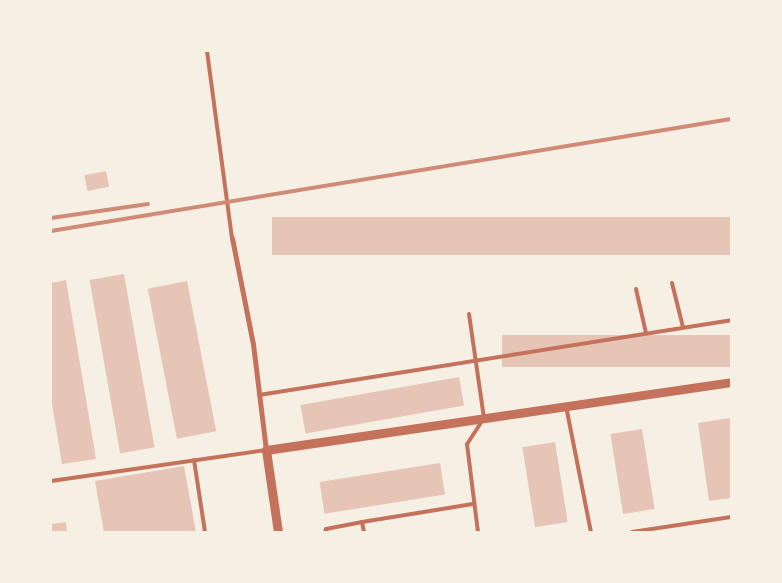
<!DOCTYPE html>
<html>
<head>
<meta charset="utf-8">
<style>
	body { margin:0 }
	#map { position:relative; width:782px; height:583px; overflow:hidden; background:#f6efe4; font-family:"Sofia Sans Condensed",sans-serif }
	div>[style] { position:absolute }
	.building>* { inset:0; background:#e6c5b7; transform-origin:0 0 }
	.service>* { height:4px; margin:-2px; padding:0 2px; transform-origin:2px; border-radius:2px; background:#c5725c }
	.minor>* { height:5px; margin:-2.5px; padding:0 2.5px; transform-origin:2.5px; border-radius:2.5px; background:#c5725c }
	.tertiary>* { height:9px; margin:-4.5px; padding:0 4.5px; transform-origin:4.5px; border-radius:4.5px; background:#c5725c }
	.rail>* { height:4px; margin:-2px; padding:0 2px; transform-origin:2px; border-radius:2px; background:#cf8b77 }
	span { translate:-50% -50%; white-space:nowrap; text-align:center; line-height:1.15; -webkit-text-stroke:4px #f6efe4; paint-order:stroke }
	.frame { position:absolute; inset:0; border:52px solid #f6efe4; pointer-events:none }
</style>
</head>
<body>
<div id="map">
	<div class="building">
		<div style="left:106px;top:171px;width:16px;height:22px;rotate:79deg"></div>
		<div style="left:731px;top:217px;width:38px;height:459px;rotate:90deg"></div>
		<div style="left:124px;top:274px;width:176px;height:35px;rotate:80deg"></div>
		<div style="clip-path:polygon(66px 280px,96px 459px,62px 464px,51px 398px,51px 283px)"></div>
		<div style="left:187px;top:281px;width:153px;height:40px;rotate:79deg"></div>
		<div style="left:731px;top:335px;width:32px;height:229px;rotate:90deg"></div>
		<div style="left:459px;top:377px;width:29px;height:161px;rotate:80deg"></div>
		<div style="clip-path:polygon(730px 418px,731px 498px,709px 501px,698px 423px)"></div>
		<div style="left:642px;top:429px;width:81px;height:32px;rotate:81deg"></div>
		<div style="left:555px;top:442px;width:81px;height:33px;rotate:81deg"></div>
		<div style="left:440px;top:463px;width:32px;height:122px;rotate:81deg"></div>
		<div style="clip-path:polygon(184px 466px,196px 532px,104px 532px,95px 481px)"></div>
		<div style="clip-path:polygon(66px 522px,67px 532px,52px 532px,51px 524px)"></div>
	</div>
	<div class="service">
		<div style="left:207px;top:51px;width:189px;rotate:82.4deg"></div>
		<div style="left:672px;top:283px;width:45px;rotate:76deg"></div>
		<div style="left:636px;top:289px;width:45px;rotate:77.2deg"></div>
		<div style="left:469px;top:314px;width:105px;rotate:81.8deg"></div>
		<div style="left:484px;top:418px;width:31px;rotate:123deg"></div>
		<div style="left:467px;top:444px;width:89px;rotate:82.9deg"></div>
		<div style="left:259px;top:395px;width:478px;rotate:-9deg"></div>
		<div style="left:566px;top:406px;width:128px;rotate:78.8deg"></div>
		<div style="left:194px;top:460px;width:73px;rotate:81.3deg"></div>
		<div style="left:51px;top:481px;width:217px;rotate:-8.2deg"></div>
		<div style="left:362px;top:522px;width:10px;rotate:79deg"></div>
		<div style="left:325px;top:532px;width:3px;rotate:-72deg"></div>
		<div style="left:326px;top:529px;width:37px;rotate:-11deg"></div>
		<div style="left:362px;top:522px;width:112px;rotate:-9.2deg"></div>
		<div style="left:632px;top:532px;width:100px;rotate:-8.6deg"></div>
	</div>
	<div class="minor">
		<div style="left:232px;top:238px;width:108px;rotate:78.8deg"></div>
		<div style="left:253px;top:344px;width:107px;rotate:83deg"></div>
	</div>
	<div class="tertiary">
		<div style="left:278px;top:532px;width:83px;rotate:-98.3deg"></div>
		<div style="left:266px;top:450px;width:470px;rotate:-8.3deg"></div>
	</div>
	<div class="rail">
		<div style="left:51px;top:218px;width:98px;rotate:-8.2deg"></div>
		<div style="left:51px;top:231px;width:689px;rotate:-9.35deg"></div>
	</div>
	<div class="frame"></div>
</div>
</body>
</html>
